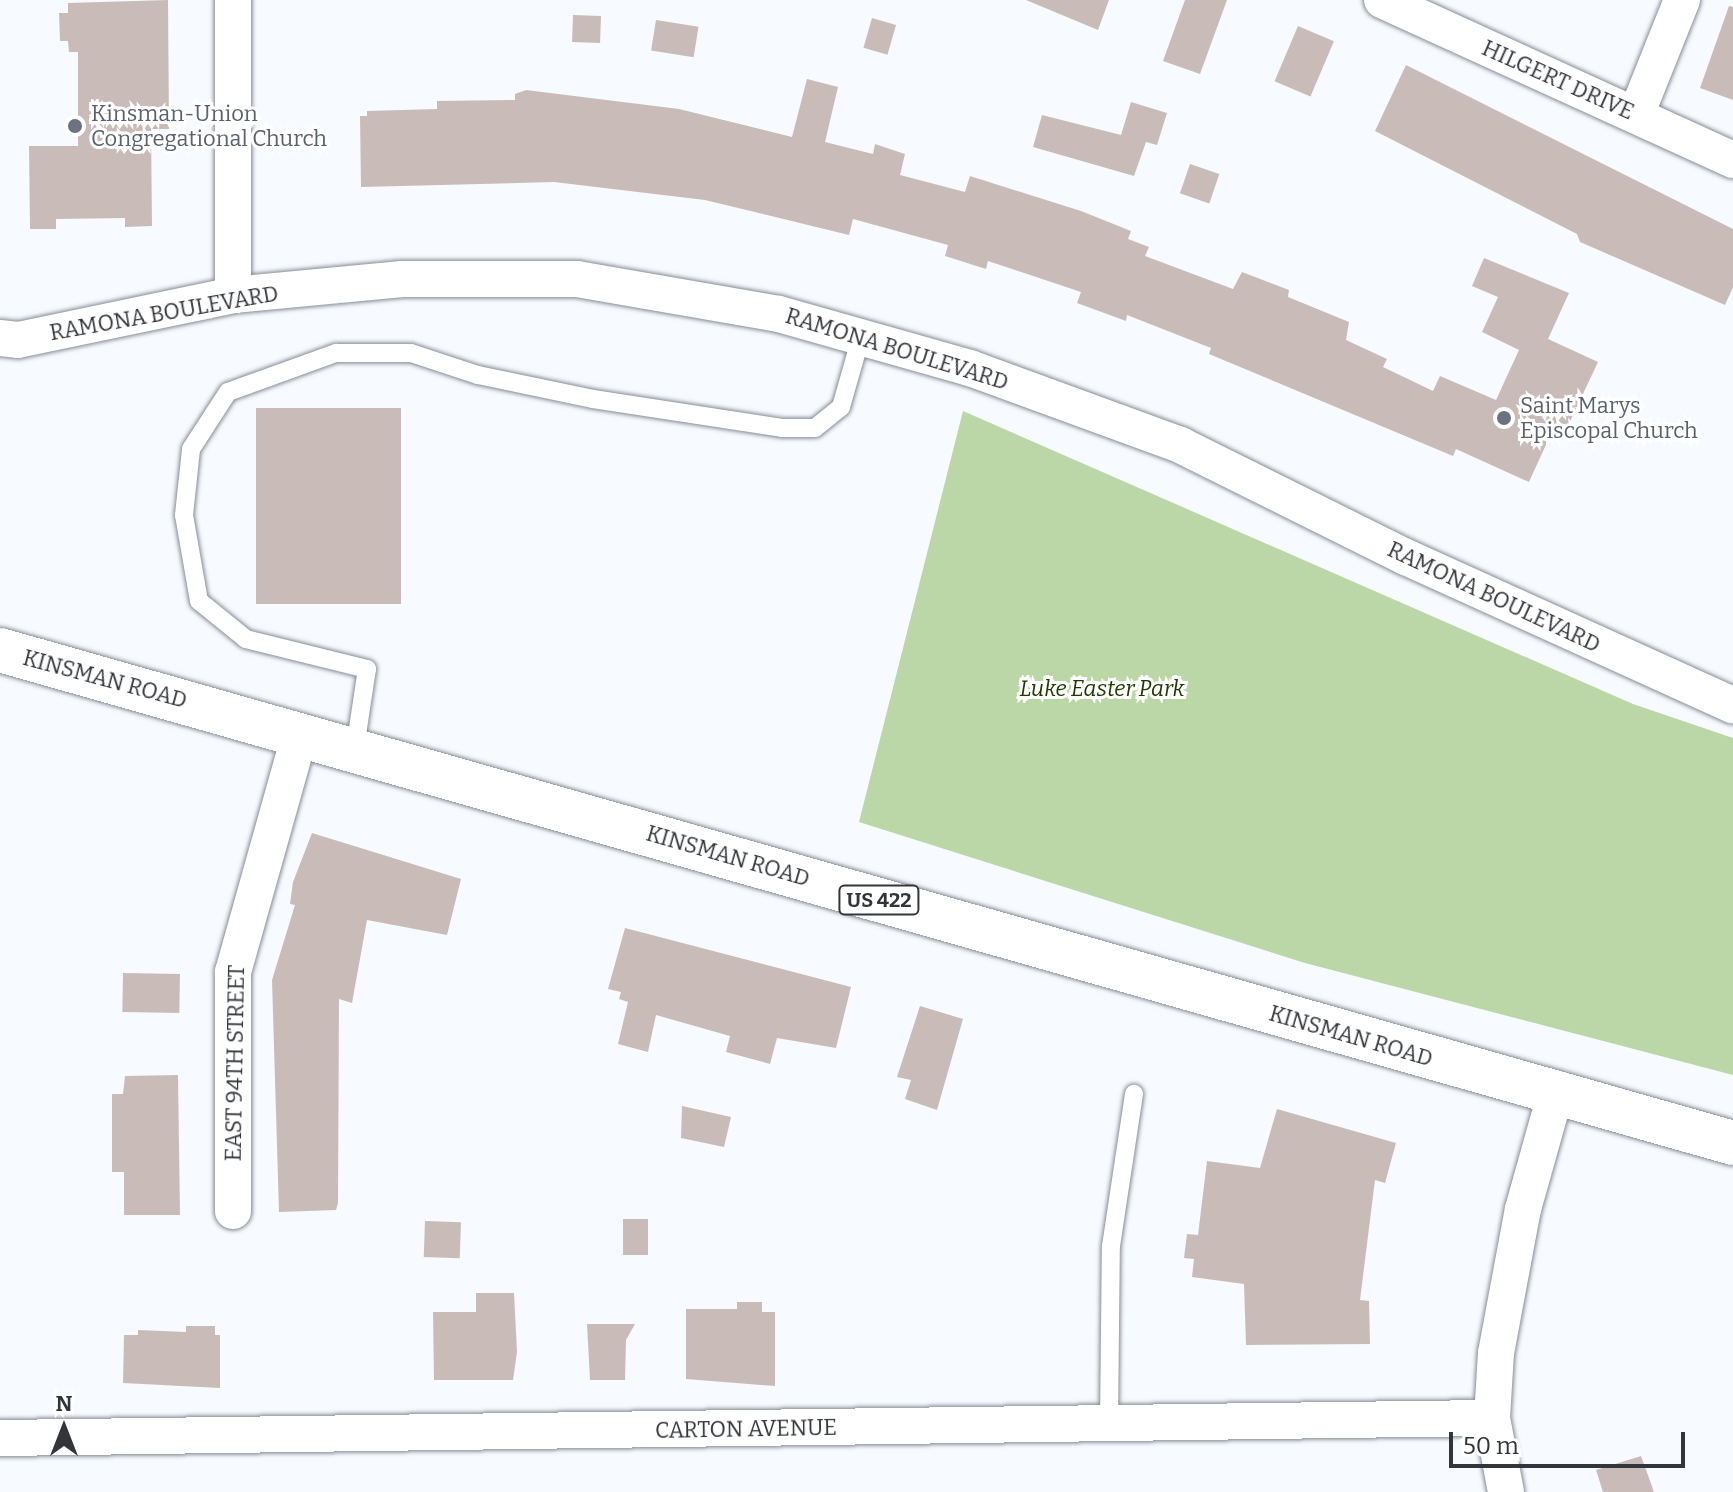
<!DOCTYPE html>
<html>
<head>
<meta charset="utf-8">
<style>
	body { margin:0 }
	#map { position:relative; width:1733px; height:1492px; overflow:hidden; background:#f7fafe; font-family:Bitter,serif }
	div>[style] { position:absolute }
	.green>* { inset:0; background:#bcd7a7 }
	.building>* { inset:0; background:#c9bcb8; transform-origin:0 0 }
	.roads { filter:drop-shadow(0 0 2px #878d96) drop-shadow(0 0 2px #878d96) }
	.service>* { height:18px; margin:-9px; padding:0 9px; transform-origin:9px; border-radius:9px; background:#fff }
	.minor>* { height:36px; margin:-18px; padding:0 18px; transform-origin:18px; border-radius:18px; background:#fff }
	.primary>* { height:44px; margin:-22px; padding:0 22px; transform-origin:22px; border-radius:22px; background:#fff }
	.dots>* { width:22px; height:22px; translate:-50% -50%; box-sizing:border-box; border:4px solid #fff; border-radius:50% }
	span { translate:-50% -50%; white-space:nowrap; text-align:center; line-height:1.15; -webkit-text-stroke:6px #fff; paint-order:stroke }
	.shield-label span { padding:2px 6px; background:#fff; border:2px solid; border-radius:6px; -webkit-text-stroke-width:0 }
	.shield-label { font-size:20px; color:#323539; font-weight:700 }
	.street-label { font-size:22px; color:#323539 }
	.worship-label { font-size:22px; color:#5b616d }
	.left { translate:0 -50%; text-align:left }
	.park-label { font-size:22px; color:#203901; font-style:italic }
	.north { position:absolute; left:24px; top:1388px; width:80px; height:80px; -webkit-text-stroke:6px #fff; paint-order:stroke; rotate:0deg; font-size:22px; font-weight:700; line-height:32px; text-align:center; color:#323539 }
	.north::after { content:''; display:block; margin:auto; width:28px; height:36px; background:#323539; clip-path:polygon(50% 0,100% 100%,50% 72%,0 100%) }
	.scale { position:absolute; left:1449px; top:1432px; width:236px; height:36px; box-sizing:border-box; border:4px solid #323539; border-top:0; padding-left:10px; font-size:24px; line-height:28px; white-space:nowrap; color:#323539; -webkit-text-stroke:6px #fff; paint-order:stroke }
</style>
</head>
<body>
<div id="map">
	<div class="green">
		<div style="clip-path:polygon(963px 411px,1633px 704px,1733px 738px,1733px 1075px,1305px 963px,859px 822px)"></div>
	</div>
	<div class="building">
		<div style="clip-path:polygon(168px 0,169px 129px,151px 129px,152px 226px,125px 227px,125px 218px,56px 219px,56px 229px,30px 229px,29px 146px,78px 146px,78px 52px,69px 52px,68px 41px,60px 41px,59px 13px,68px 13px,68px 3px)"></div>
		<div style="clip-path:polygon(1026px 0,1109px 0,1098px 30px)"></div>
		<div style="clip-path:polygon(1185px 0,1227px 0,1200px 74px,1163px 61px)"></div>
		<div style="clip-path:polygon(1729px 6px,1733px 7px,1733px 100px,1700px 88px)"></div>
		<div style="left:573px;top:15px;width:28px;height:27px;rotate:2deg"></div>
		<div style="left:872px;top:18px;width:25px;height:31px;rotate:16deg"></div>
		<div style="left:656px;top:20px;width:43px;height:31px;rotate:9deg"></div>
		<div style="left:1298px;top:26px;width:39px;height:60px;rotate:23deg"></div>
		<div style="clip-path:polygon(1406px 65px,1733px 229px,1733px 287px,1725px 305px,1580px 242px,1577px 234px,1375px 131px)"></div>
		<div style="clip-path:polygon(807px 79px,838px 87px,825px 142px,873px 154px,875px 144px,905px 154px,900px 175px,965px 192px,970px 176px,1081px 211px,1131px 231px,1128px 239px,1149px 247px,1145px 256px,1233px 289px,1242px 272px,1289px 290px,1288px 297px,1349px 322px,1346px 340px,1387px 359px,1383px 367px,1433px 391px,1440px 376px,1496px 400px,1519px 350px,1482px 332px,1498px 297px,1472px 286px,1484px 258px,1569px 293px,1548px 339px,1598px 362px,1565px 432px,1554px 427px,1529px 482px,1456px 449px,1453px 456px,1209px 354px,1211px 348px,1127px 315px,1126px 321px,1077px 303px,1081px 292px,988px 261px,986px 269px,945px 256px,948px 245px,853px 219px,849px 235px,705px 200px,554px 182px,361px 187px,360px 116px,367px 116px,367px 111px,437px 109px,437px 101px,515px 100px,515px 94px,526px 90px,679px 109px,792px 137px)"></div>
		<div style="clip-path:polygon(1131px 102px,1167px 113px,1157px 145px,1146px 142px,1134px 176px,1033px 147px,1042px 115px,1121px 135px)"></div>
		<div style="left:1190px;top:164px;width:31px;height:31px;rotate:19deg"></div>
		<div style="left:256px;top:408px;width:145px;height:196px"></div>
		<div style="clip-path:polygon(312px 833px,461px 879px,447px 935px,367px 920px,352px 1003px,339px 999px,338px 1203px,336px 1210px,279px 1212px,272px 980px,295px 905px,290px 904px,293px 882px)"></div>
		<div style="clip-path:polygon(625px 928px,851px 987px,836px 1048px,777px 1038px,770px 1064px,726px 1052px,730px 1036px,656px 1015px,648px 1052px,618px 1044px,628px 1002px,619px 999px,621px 992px,608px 989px)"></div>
		<div style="left:123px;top:973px;width:57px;height:39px;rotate:1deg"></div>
		<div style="clip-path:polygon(920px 1006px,963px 1019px,937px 1110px,905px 1099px,911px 1080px,897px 1077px)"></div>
		<div style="clip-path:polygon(178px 1075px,180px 1215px,124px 1215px,124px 1172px,112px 1172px,112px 1094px,123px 1094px,125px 1076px)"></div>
		<div style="clip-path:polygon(682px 1106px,731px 1117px,724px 1147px,681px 1138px)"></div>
		<div style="clip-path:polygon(1277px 1109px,1396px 1143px,1385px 1183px,1375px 1180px,1360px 1300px,1369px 1301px,1370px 1344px,1246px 1345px,1244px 1284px,1192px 1277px,1194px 1259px,1184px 1258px,1187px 1234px,1198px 1235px,1207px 1161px,1260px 1168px)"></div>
		<div style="left:623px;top:1219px;width:25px;height:36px"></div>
		<div style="left:425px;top:1221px;width:36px;height:36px;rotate:2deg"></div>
		<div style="clip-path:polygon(476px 1293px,514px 1293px,517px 1352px,513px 1380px,434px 1380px,433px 1312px,476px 1312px)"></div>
		<div style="clip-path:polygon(737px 1302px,762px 1302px,762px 1312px,775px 1312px,775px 1386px,686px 1379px,686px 1309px,737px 1309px)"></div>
		<div style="clip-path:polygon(587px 1324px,635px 1324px,626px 1340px,625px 1380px,590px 1380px)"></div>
		<div style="clip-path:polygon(186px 1326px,215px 1326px,215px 1335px,220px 1335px,220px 1388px,123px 1383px,124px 1335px,138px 1335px,138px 1330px,186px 1332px)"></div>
		<div style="clip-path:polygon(1641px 1456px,1654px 1492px,1603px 1492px,1596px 1470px)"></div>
	</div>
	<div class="roads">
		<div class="service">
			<div style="left:355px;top:748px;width:80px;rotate:-81.4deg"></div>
			<div style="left:367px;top:669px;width:125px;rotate:-166.1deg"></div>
			<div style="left:246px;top:639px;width:60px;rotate:-141deg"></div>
			<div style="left:199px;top:601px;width:87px;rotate:-99.9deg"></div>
			<div style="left:184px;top:515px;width:66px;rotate:-83.9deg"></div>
			<div style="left:191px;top:449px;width:68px;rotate:-57deg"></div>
			<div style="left:228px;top:392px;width:115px;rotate:-19.9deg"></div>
			<div style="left:336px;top:353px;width:75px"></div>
			<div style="left:411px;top:353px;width:71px;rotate:18.2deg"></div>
			<div style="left:478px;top:375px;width:117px;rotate:11.8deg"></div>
			<div style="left:593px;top:399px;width:191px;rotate:8.7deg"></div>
			<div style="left:782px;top:428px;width:33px"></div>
			<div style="left:815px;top:428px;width:33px;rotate:-39deg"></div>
			<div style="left:841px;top:407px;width:73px;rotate:-74.1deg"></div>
			<div style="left:1109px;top:1424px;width:178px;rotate:-89.4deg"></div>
			<div style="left:1111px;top:1246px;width:154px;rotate:-81.4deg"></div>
		</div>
		<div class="minor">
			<div style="left:233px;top:0;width:295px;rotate:90deg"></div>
			<div style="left:1382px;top:0;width:386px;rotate:24.5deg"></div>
			<div style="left:1636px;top:115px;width:124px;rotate:-68.2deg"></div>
			<div style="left:0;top:338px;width:18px;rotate:6deg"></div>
			<div style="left:18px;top:340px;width:220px;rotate:-11.8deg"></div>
			<div style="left:233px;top:295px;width:170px;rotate:-5.4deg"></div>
			<div style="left:402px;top:279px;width:175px"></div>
			<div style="left:577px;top:279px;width:205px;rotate:9.8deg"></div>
			<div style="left:779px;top:314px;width:198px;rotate:15.8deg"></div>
			<div style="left:970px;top:368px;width:224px;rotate:20.1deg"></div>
			<div style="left:1180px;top:445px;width:252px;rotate:26.4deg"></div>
			<div style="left:1406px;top:557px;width:359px;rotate:24.4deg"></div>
			<div style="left:233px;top:1211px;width:239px;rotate:-90deg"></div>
			<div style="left:233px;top:972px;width:248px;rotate:-74.3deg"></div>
			<div style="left:0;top:1438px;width:1492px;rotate:-0.77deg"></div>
			<div style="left:1506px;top:1492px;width:75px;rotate:-100.7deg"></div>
			<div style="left:1492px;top:1418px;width:65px;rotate:-86.5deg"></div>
			<div style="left:1496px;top:1353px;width:147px;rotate:-79.4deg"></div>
			<div style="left:1523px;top:1209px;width:118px;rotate:-74.3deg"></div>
		</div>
		<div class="primary">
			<div style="left:0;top:650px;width:1802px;rotate:15.88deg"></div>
		</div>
	</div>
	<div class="dots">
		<div style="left:75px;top:126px;background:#6b7280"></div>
		<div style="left:1504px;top:418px;background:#6b7280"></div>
	</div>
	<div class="shield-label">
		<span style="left:879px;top:900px">US 422</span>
	</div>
	<div class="street-label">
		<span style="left:1558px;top:80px;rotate:24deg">HILGERT DRIVE</span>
		<span style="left:164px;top:313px;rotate:-10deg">RAMONA BOULEVARD</span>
		<span style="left:897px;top:349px;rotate:17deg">RAMONA BOULEVARD</span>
		<span style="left:1494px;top:597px;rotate:25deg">RAMONA BOULEVARD</span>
		<span style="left:105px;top:679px;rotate:15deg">KINSMAN ROAD</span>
		<span style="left:728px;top:856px;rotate:16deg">KINSMAN ROAD</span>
		<span style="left:1351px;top:1036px;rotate:16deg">KINSMAN ROAD</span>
		<span style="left:235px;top:1063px;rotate:-89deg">EAST 94TH STREET</span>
		<span style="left:746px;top:1429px;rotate:-1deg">CARTON AVENUE</span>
	</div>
	<div class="worship-label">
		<span class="left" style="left:91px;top:126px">Kinsman-Union<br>Congregational Church</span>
		<span class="left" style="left:1520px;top:418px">Saint Marys<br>Episcopal Church</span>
	</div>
	<div class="park-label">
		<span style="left:1102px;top:689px">Luke Easter Park</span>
	</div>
	<div class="north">N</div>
	<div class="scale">50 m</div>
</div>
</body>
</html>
